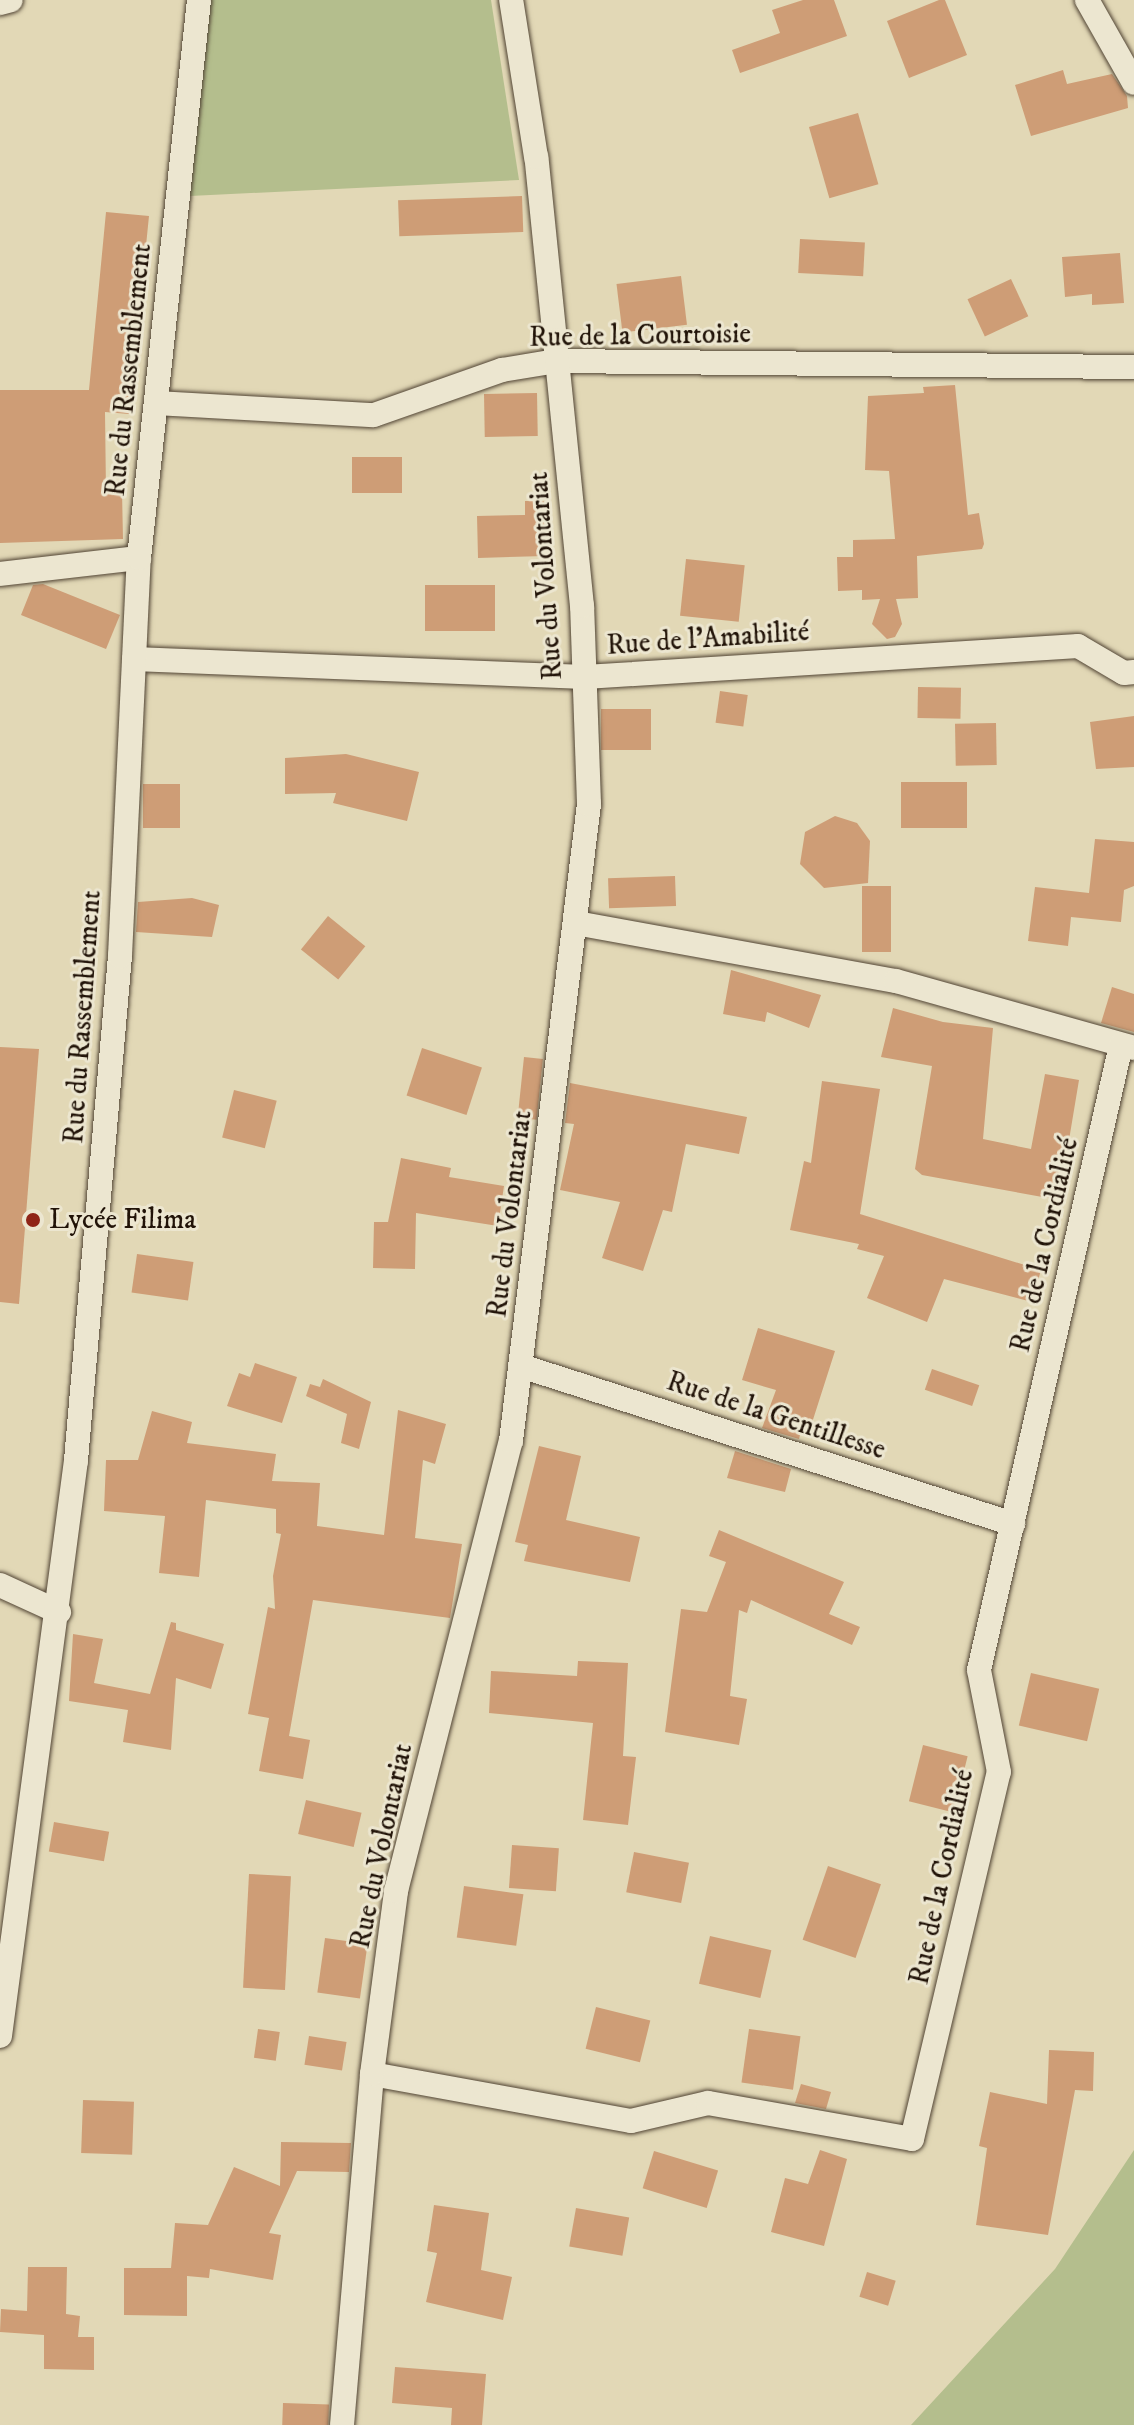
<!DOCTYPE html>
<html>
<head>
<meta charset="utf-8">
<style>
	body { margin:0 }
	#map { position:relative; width:1134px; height:2425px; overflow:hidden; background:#e2d8b6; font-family:"IM FELL DW Pica",serif }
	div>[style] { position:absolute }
	.green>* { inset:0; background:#b4be8d }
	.building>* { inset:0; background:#ce9d76; transform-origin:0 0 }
	.roads { filter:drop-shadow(0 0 2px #514434) drop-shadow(0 0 2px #514434) }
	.street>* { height:24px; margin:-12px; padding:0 12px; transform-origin:12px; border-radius:12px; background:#ece6d0 }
	.dots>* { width:22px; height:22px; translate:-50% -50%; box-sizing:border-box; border:4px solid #ece6d0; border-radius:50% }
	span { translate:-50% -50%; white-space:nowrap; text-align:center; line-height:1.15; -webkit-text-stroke:6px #ece6d0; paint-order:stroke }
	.street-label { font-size:28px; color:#211308 }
	.poi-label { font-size:28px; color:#211308 }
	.left { translate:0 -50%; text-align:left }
</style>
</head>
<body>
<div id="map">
	<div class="green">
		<div style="clip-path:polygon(202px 0,491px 0,519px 180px,190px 196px)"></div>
		<div style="clip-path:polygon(1134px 2150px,1134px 2425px,911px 2425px,1055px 2269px)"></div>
	</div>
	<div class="building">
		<div style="clip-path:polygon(803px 0,834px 0,847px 36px,740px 73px,732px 50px,780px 33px,772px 10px)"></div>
		<div style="clip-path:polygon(939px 0,945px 0,967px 55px,909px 78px,887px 21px)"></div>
		<div style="clip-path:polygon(1063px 70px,1067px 84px,1112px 74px,1127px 96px,1128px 108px,1031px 136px,1015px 85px)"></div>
		<div style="left:858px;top:113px;width:74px;height:51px;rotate:74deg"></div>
		<div style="left:522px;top:196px;width:36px;height:124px;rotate:88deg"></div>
		<div style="clip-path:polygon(106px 212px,149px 216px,129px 414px,105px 412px,106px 492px,122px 491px,123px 539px,0 543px,0 390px,89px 390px)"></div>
		<div style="left:800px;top:239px;width:65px;height:34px;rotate:3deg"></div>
		<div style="clip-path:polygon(1120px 253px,1124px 303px,1092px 305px,1092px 294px,1065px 297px,1062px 257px)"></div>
		<div style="left:681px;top:276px;width:49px;height:65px;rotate:83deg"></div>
		<div style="left:1011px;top:279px;width:41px;height:48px;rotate:65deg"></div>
		<div style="clip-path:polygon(955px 385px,968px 515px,979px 513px,984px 544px,982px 549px,917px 556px,918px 598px,896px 599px,902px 624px,895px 637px,887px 639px,872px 624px,880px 599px,862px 600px,862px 590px,838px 591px,837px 557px,853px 557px,853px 540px,895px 539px,889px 471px,865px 470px,868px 396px,924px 393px,923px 387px)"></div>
		<div style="left:537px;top:393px;width:43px;height:53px;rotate:89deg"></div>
		<div style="left:352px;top:457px;width:50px;height:36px"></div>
		<div style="clip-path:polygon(525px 501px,544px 501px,545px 556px,478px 558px,477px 516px,525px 515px)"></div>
		<div style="left:686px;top:559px;width:59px;height:57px;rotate:6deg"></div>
		<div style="clip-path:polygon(43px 584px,120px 615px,106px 649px,21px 615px,33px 585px)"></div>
		<div style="left:425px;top:585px;width:70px;height:46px"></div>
		<div style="left:918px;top:687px;width:43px;height:31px;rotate:1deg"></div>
		<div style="left:720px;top:691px;width:28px;height:32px;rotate:8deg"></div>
		<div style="left:601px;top:709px;width:50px;height:41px"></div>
		<div style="clip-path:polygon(1134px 716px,1134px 767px,1096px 769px,1090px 722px)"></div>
		<div style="left:996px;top:723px;width:42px;height:41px;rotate:89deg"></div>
		<div style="clip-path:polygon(346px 754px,419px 772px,407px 821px,333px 803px,336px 793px,285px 794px,285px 758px)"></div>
		<div style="left:901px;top:782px;width:66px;height:46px"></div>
		<div style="left:143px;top:784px;width:37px;height:44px"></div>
		<div style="clip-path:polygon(835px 816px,857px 823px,870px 841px,868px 883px,824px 888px,800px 864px,805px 832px)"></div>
		<div style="clip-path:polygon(1095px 839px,1134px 842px,1134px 886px,1124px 890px,1121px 922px,1071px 917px,1068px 946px,1028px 941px,1035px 887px,1089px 893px)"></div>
		<div style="left:675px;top:876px;width:30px;height:67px;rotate:88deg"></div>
		<div style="left:862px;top:886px;width:29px;height:66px"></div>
		<div style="clip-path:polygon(192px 898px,219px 905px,212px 937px,136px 932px,138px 902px)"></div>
		<div style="left:328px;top:916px;width:48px;height:43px;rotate:39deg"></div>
		<div style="clip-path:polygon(731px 970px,821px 995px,809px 1028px,767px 1012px,765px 1022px,723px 1014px)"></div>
		<div style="clip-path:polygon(1112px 987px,1134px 994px,1134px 1032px,1101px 1023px)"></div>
		<div style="clip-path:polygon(893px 1008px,943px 1022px,993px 1028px,983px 1139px,1031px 1149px,1045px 1074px,1079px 1080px,1059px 1200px,922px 1175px,915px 1169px,932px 1066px,881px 1057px)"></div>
		<div style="clip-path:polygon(0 1047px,39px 1049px,19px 1304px,0 1302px)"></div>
		<div style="left:422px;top:1048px;width:63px;height:50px;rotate:18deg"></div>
		<div style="left:524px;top:1057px;width:19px;height:61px;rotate:6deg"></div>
		<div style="clip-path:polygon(822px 1081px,880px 1089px,860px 1214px,1041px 1270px,1032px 1302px,944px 1279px,927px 1322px,867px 1298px,884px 1256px,857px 1249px,859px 1244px,790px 1230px,804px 1161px,811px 1163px)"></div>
		<div style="clip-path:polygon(570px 1083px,747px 1117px,739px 1154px,686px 1144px,672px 1212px,663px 1210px,643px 1271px,602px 1258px,620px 1202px,560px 1190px,574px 1124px,565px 1123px)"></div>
		<div style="left:234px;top:1090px;width:44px;height:49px;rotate:14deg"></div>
		<div style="clip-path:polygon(401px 1158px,451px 1168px,449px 1177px,504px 1186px,498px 1226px,416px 1213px,415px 1269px,373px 1268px,374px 1222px,388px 1222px)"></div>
		<div style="left:137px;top:1254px;width:57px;height:39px;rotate:8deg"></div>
		<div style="clip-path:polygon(758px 1328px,835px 1351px,810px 1429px,802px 1427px,799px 1439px,762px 1428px,776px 1390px,742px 1380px)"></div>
		<div style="clip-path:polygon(255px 1363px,297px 1377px,282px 1423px,227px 1406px,239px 1373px,250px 1377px)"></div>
		<div style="left:932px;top:1369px;width:50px;height:22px;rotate:19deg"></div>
		<div style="clip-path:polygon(323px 1379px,371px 1402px,359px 1449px,341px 1443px,347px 1414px,306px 1396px,310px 1384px,320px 1387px)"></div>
		<div style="clip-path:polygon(398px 1410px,446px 1424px,435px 1464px,423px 1460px,415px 1538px,462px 1544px,450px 1618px,313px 1600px,289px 1736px,310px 1740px,303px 1779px,259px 1771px,269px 1718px,248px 1714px,268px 1607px,275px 1609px,273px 1576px,281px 1534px,276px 1533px,276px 1509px,206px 1500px,199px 1577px,159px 1573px,165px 1516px,104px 1511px,106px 1460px,138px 1460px,152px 1411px,192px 1422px,187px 1443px,276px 1454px,272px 1481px,320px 1483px,317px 1526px,384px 1535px)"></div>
		<div style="clip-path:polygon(539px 1446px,581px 1456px,566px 1520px,640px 1537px,630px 1582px,524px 1561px,528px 1545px,515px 1542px)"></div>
		<div style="clip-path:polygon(735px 1451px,791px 1469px,785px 1492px,727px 1478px)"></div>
		<div style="clip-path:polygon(719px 1530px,844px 1582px,829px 1614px,860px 1627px,852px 1645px,751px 1600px,747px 1613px,739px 1610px,730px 1696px,747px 1699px,739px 1745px,665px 1732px,681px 1609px,707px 1612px,726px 1562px,709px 1556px)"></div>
		<div style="clip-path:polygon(171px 1622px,176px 1623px,176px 1630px,224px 1644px,211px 1689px,176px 1678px,171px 1750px,123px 1742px,128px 1710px,69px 1701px,73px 1634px,103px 1639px,94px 1683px,150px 1694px)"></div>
		<div style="clip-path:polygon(578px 1661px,628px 1663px,623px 1756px,636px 1757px,628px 1825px,583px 1820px,593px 1723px,489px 1713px,491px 1671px,577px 1676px)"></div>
		<div style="left:1031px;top:1673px;width:70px;height:54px;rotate:13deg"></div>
		<div style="left:923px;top:1745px;width:46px;height:58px;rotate:14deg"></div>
		<div style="left:306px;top:1800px;width:57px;height:35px;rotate:13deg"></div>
		<div style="left:54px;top:1822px;width:56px;height:30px;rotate:10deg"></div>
		<div style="left:512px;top:1845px;width:47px;height:43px;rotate:4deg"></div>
		<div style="left:634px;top:1852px;width:56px;height:41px;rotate:11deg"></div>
		<div style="left:828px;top:1866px;width:56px;height:78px;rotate:19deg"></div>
		<div style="left:249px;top:1874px;width:42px;height:114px;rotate:3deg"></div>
		<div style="left:464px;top:1886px;width:60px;height:52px;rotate:8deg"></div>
		<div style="left:710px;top:1936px;width:63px;height:49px;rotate:13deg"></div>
		<div style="left:325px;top:1938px;width:43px;height:55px;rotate:8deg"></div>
		<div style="left:596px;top:2007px;width:56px;height:43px;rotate:14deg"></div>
		<div style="left:258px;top:2029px;width:22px;height:29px;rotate:8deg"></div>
		<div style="left:749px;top:2029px;width:52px;height:54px;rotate:8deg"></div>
		<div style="left:309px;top:2036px;width:38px;height:29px;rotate:9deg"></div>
		<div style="clip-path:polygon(1049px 2050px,1094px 2052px,1093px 2091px,1075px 2090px,1048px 2235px,976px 2225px,987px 2148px,979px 2146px,990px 2092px,1047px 2104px)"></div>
		<div style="clip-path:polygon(801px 2084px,831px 2092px,826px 2109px,795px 2103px)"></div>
		<div style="left:83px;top:2100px;width:51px;height:53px;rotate:2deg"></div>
		<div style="clip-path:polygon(281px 2142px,351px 2143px,349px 2172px,297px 2171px,269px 2233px,281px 2235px,273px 2280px,210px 2269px,209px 2278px,187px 2276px,187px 2316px,124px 2315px,124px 2268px,171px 2268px,175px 2223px,208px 2225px,234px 2167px,280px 2186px)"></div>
		<div style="clip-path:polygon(820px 2150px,847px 2159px,824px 2246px,771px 2232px,785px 2178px,808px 2184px)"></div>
		<div style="left:654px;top:2151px;width:67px;height:39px;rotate:17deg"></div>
		<div style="clip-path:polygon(434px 2205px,489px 2213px,481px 2270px,512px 2277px,503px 2320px,426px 2302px,437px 2253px,427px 2251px)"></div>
		<div style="left:576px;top:2208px;width:54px;height:39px;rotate:10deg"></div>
		<div style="clip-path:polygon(28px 2267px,67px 2267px,66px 2314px,80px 2316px,78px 2337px,94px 2337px,94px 2370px,44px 2369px,44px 2335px,0 2332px,1px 2309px,27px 2311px)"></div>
		<div style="left:867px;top:2272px;width:30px;height:26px;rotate:17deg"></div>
		<div style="clip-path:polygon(395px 2367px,486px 2374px,482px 2425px,451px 2425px,452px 2408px,392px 2403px)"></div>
		<div style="left:283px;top:2403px;width:46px;height:22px;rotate:2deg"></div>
	</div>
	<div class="roads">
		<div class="street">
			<div style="left:1087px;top:0;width:95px;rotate:60.5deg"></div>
			<div style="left:0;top:3px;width:11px;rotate:-15deg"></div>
			<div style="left:156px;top:403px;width:218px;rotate:3.2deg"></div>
			<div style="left:374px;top:415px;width:136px;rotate:-19.4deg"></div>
			<div style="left:502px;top:370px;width:56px;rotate:-9.3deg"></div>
			<div style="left:557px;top:361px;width:577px;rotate:0.6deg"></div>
			<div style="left:0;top:574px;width:140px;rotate:-6.6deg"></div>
			<div style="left:134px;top:659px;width:451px;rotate:2.3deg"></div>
			<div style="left:585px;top:677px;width:494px;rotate:-3.6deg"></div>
			<div style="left:1078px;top:646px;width:53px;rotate:30.4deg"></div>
			<div style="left:1124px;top:673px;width:10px;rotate:-6deg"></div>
			<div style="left:576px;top:923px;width:325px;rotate:10.3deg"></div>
			<div style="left:896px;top:981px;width:247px;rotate:15.7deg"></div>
			<div style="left:521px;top:1366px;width:517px;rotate:17.8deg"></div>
			<div style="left:0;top:1585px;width:65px;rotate:24.6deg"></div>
			<div style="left:0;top:2036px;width:581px;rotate:-82.48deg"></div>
			<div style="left:76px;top:1460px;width:506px;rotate:-85.01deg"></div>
			<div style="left:120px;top:956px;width:398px;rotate:-87.3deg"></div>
			<div style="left:139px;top:558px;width:561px;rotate:-83.86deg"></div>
			<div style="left:372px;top:2074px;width:263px;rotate:10.3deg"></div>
			<div style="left:631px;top:2121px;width:79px;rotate:-13.2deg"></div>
			<div style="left:708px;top:2103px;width:207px;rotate:10deg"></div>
			<div style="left:912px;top:2139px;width:377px;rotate:-76.7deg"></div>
			<div style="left:999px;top:1772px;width:104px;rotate:-101.1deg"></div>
			<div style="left:979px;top:1670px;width:641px;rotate:-77.2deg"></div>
			<div style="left:342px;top:2425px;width:352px;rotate:-85.1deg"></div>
			<div style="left:372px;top:2074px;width:185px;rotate:-82.5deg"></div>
			<div style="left:396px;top:1891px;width:464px;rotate:-75.7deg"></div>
			<div style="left:511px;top:1441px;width:642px;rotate:-83.02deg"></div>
			<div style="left:589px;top:804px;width:198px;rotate:-92deg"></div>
			<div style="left:582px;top:606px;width:451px;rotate:-95.8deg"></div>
			<div style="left:536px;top:157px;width:159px;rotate:-99deg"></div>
		</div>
	</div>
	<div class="dots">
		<div style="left:33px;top:1220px;background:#8f2418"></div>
	</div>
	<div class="street-label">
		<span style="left:640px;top:336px;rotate:-1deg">Rue de la Courtoisie</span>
		<span style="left:129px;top:370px;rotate:-84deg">Rue du Rassemblement</span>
		<span style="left:546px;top:576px;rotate:-94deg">Rue du Volontariat</span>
		<span style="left:708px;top:639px;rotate:-4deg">Rue de l'Amabilité</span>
		<span style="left:83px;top:1017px;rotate:-86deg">Rue du Rassemblement</span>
		<span style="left:510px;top:1214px;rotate:-83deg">Rue du Volontariat</span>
		<span style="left:1045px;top:1245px;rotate:-77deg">Rue de la Cordialité</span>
		<span style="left:776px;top:1416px;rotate:18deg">Rue de la Gentillesse</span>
		<span style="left:382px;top:1846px;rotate:-78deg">Rue du Volontariat</span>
		<span style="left:942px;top:1877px;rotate:-78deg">Rue de la Cordialité</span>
	</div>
	<div class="poi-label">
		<span class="left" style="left:49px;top:1220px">Lycée Filima</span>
	</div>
</div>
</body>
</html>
